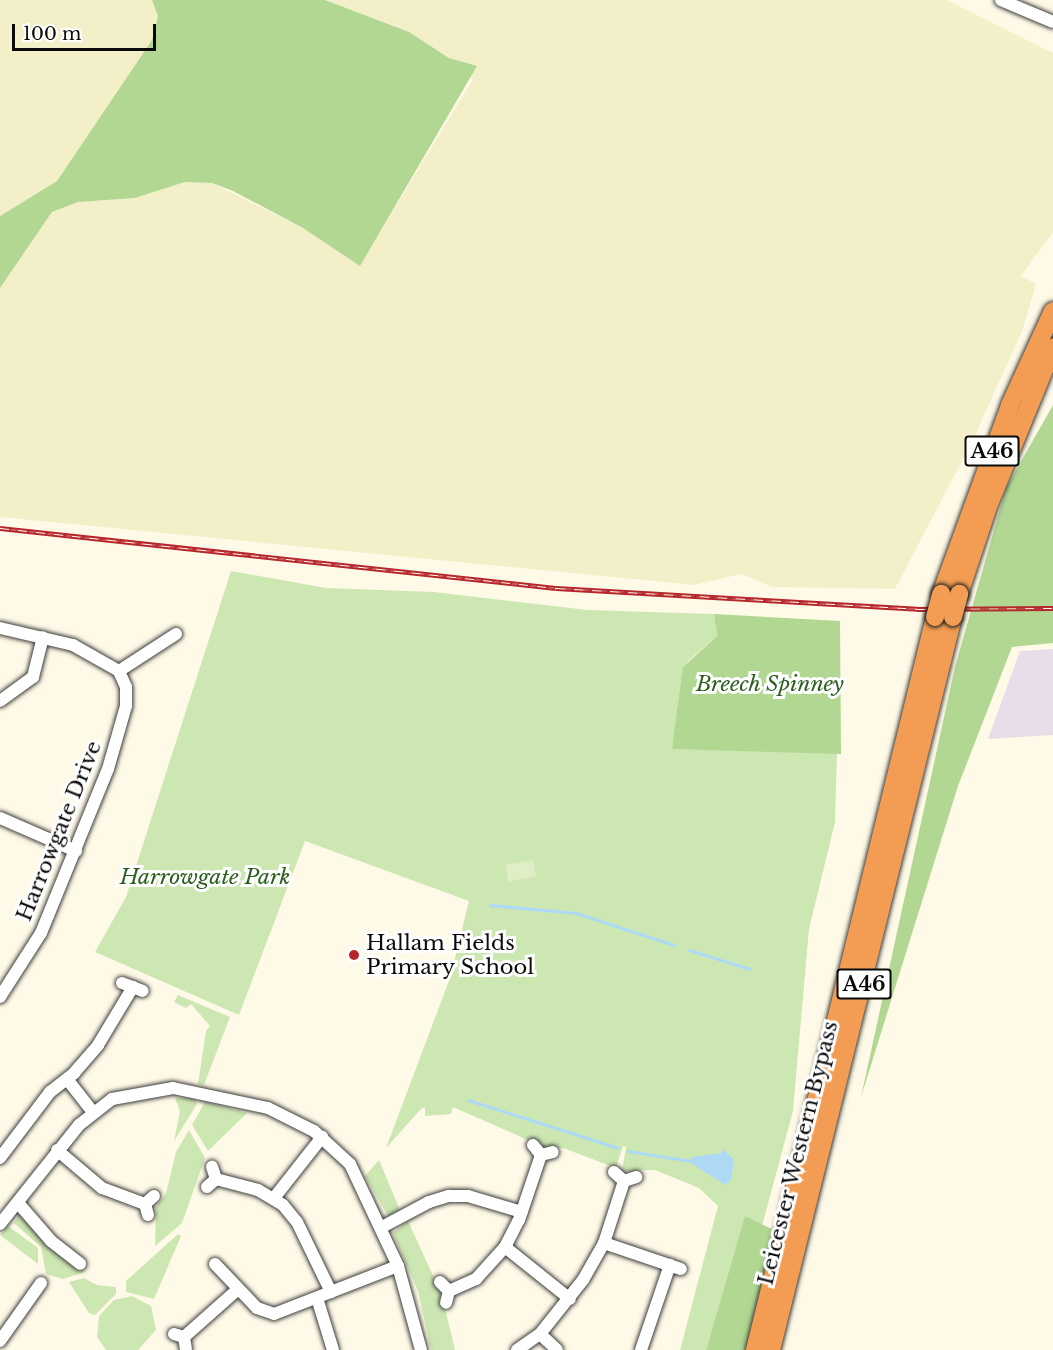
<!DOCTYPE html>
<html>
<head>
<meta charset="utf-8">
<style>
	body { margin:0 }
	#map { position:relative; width:1053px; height:1350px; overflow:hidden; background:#fffae7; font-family:"Libre Baskerville",serif }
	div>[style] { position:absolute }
	.industrial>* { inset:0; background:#e8dee9 }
	.farmland>* { inset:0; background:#f3f0c9 }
	.green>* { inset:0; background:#cde7b3 }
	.forest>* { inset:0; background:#b1d793 }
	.pitch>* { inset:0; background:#dfeec5; transform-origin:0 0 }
	.water>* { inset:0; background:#aed9f4 }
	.stream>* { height:3px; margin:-1.5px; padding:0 1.5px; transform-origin:1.5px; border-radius:1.5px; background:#aed9f4 }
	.roads { filter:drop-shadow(0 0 2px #3d3d3d) drop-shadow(0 0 2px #3d3d3d) }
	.minor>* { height:12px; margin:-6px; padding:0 6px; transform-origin:6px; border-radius:6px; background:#fff }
	.highway>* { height:18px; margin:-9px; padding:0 9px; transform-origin:9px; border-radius:9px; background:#f29d53 }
	.rail>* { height:5px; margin-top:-2.5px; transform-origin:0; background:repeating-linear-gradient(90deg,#fff 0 9px,#b6262b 0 18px); box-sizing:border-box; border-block:2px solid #b6262b }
	.bridges { filter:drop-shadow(0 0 2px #1b1b1b) drop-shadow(0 0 2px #1b1b1b) }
	.highway-bridge>* { height:18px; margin:-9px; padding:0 9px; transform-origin:9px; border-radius:9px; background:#f29d53 }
	.dots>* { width:16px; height:16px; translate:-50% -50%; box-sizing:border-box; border:3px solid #fff; border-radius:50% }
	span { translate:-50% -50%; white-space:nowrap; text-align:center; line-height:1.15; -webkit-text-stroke:6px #fff; paint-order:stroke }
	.shield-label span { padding:2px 4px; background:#fff; border:2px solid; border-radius:4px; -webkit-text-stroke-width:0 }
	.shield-label { font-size:20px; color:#0a0a0a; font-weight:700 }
	.park-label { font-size:21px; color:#2a5f1d; font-style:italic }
	.street-label { font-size:21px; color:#0a0a0a }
	.poi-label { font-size:21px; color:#0a0a0a }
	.left { translate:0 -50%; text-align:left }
	.scale { position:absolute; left:12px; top:24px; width:144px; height:27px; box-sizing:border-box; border:3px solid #0a0a0a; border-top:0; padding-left:8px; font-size:18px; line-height:21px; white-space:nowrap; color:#0a0a0a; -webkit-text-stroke:4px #fff; paint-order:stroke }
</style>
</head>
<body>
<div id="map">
	<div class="industrial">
		<div style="clip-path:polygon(1053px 649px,1053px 735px,988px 739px,1020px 651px)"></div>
	</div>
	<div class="farmland">
		<div style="clip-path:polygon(0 0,152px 0,158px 15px,152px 40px,57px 181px,0 216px)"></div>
		<div style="clip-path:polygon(325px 0,947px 0,1053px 53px,1053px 232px,1021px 276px,1036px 284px,1023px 329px,974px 438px,895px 589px,772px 587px,741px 574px,694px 585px,0 517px,0 288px,52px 212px,78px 202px,135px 198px,185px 182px,212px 183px,303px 228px,360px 265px,473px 79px,449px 58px,409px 32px)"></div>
	</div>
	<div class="green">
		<div style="clip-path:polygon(231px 571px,326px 588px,434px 592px,588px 610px,714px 614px,717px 636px,687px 662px,672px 749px,837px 752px,835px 822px,809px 929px,793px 1111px,762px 1226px,745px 1217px,706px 1350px,680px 1350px,718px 1206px,699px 1188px,655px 1170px,622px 1171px,626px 1147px,623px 1146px,616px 1168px,563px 1148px,544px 1147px,453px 1107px,451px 1114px,425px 1116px,425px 1107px,421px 1109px,386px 1148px,450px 978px,469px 901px,305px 841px,239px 1015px,95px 952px,126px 897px)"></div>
		<div style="clip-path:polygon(178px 995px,230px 1017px,204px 1085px,198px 1084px,206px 1031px,210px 1026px,191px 1004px,186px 1008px,174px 1002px)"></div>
		<div style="clip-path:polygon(175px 1098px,194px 1098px,197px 1104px,174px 1141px,180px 1111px)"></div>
		<div style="clip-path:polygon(205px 1102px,247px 1113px,208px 1151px,192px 1125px)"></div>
		<div style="clip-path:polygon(189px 1130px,205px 1158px,182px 1223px,155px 1246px,156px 1207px,166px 1193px,176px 1152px)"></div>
		<div style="clip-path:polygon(379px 1160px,400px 1210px,388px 1216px,365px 1176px)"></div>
		<div style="clip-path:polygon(22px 1211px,55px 1249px,85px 1272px,63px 1279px,46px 1274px,41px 1247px,14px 1223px)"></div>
		<div style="clip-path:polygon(408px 1221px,441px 1293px,439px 1303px,444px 1304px,455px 1350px,431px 1350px,418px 1291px,393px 1233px)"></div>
		<div style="clip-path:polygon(8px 1226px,38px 1248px,38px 1264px,0 1235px)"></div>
		<div style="clip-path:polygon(178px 1234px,181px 1236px,154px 1299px,126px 1292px,126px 1281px)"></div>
		<div style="clip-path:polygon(84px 1278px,97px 1285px,116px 1287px,116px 1294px,95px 1315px,89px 1313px,69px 1282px)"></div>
		<div style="clip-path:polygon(132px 1296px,151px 1306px,156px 1330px,138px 1350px,106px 1350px,97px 1337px,99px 1316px,114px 1300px)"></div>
	</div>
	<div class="forest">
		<div style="clip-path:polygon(152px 0,325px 0,409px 32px,449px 58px,477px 66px,360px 266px,303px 228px,233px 191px,212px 183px,185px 182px,135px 198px,78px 202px,52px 212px,0 288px,0 216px,57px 181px,152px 40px,158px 16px)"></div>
		<div style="clip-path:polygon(1053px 405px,1053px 643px,1012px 647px,958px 786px,861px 1097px,955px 667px,1006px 488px)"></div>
		<div style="clip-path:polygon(714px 614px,840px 621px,841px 754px,672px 749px,683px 667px,717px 636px)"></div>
		<div style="clip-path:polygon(745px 1216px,778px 1232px,747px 1350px,706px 1350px)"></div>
	</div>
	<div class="pitch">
		<div style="left:533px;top:860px;width:17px;height:28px;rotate:80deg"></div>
	</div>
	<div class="water">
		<div style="clip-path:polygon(723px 1149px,734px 1160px,731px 1180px,725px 1185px,691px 1163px,692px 1157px,722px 1153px)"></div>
	</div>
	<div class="stream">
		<div style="left:490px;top:905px;width:86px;rotate:5.3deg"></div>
		<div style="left:576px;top:913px;width:103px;rotate:18.1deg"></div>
		<div style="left:689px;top:950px;width:64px;rotate:17.3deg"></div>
		<div style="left:468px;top:1100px;width:157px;rotate:17.7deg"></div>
		<div style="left:628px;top:1151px;width:64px;rotate:9deg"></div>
	</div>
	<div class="roads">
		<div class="minor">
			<div style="left:1001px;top:0;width:56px;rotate:22.9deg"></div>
			<div style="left:0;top:628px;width:75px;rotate:13.1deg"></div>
			<div style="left:73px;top:645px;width:53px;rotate:29.5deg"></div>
			<div style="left:119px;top:671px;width:68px;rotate:-33deg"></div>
			<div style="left:0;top:701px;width:41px;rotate:-36deg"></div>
			<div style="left:33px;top:677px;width:41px;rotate:-76deg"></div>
			<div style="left:0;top:818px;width:83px;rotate:23.5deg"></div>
			<div style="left:122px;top:983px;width:22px;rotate:21deg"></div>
			<div style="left:0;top:997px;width:76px;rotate:-57.4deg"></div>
			<div style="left:41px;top:933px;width:177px;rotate:-67.8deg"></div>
			<div style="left:108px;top:769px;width:66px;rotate:-74.1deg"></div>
			<div style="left:126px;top:706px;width:19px;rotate:-90deg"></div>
			<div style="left:126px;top:687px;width:17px;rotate:-114deg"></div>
			<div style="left:67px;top:1079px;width:41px;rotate:52deg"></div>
			<div style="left:533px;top:1145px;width:13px;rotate:51deg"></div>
			<div style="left:541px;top:1155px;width:12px;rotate:-14deg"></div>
			<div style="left:57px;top:1150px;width:59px;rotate:40.2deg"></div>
			<div style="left:102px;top:1188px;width:46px;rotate:20.4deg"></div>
			<div style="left:0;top:1158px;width:83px;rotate:-52.9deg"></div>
			<div style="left:50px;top:1092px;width:31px;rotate:-38deg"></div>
			<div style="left:74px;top:1073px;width:37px;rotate:-49deg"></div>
			<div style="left:98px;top:1045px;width:68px;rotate:-58.9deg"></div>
			<div style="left:614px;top:1172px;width:13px;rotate:42deg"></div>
			<div style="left:624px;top:1181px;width:13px;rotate:-18deg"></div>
			<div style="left:216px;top:1179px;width:43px;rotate:14.7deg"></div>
			<div style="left:258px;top:1190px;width:29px;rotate:31deg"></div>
			<div style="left:283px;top:1205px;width:22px;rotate:51deg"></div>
			<div style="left:297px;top:1222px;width:78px;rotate:64.1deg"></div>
			<div style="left:207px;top:1187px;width:12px;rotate:-42deg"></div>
			<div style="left:216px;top:1179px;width:13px;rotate:-108deg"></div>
			<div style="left:274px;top:1198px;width:78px;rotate:-51.8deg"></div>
			<div style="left:19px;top:1204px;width:49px;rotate:49.1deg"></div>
			<div style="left:51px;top:1241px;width:37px;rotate:38deg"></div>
			<div style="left:148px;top:1215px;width:11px;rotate:-105deg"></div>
			<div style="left:145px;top:1204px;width:12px;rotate:-42deg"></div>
			<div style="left:0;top:1224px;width:127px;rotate:-51.4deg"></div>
			<div style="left:79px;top:1125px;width:42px;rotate:-38.2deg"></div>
			<div style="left:112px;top:1099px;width:62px;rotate:-10.2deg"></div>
			<div style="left:173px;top:1088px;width:97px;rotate:11.9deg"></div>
			<div style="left:268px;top:1108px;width:51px;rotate:26.6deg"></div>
			<div style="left:314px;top:1131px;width:49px;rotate:42.5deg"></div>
			<div style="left:350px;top:1164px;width:113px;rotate:64.8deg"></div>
			<div style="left:398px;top:1266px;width:87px;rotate:74.7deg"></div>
			<div style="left:382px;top:1227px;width:53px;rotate:-28deg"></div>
			<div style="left:429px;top:1202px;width:21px;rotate:-17deg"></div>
			<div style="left:449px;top:1196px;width:19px"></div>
			<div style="left:468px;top:1196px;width:56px;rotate:16.5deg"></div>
			<div style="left:604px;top:1243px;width:81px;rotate:18.7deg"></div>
			<div style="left:505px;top:1247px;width:83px;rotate:38.7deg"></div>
			<div style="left:215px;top:1264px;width:61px;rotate:46.3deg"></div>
			<div style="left:257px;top:1308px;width:18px;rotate:19deg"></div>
			<div style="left:274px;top:1314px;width:133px;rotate:-21.2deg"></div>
			<div style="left:440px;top:1282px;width:13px;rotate:45deg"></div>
			<div style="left:449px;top:1291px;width:12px;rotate:104deg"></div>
			<div style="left:449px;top:1291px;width:30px;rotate:-24deg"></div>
			<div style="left:476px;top:1279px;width:43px;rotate:-47.8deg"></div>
			<div style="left:505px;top:1247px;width:30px;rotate:-63deg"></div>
			<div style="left:519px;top:1220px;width:69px;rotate:-71.3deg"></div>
			<div style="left:317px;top:1298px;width:54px;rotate:72.9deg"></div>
			<div style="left:174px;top:1334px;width:10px;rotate:17deg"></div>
			<div style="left:184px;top:1337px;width:12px;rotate:81deg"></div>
			<div style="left:540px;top:1334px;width:23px;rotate:43deg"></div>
			<div style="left:184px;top:1337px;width:72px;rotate:-41.6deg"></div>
			<div style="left:0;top:1341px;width:71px;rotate:-54.7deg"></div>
			<div style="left:517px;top:1350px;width:28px;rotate:-35deg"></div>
			<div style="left:540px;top:1334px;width:69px;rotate:-51.5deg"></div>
			<div style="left:583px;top:1280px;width:43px;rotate:-60.4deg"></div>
			<div style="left:604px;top:1243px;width:65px;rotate:-72.1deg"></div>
			<div style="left:641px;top:1350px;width:90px;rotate:-71.2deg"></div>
		</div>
		<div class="highway">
			<div style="left:941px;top:594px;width:201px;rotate:-69.9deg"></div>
			<div style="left:1010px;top:405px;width:103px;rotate:-65.4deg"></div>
			<div style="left:959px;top:594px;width:95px;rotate:-71.6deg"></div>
			<div style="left:989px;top:504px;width:169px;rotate:-67.7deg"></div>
			<div style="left:755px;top:1350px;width:755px;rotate:-76.2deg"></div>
			<div style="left:771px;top:1350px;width:755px;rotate:-76.06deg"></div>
		</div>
	</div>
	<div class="rail">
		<div style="left:0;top:528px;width:559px;rotate:6.16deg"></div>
		<div style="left:556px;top:588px;width:362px;rotate:3.3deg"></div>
		<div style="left:917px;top:609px;width:136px;rotate:-0.4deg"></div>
	</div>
	<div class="bridges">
		<div class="highway-bridge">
			<div style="left:935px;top:617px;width:24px;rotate:-75deg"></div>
			<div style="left:953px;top:617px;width:24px;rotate:-75deg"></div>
		</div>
	</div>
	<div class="dots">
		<div style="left:354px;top:955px;background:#b6262b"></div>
	</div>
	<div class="shield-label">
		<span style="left:992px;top:451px">A46</span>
		<span style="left:864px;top:984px">A46</span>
	</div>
	<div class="park-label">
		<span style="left:770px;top:684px">Breech Spinney</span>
		<span style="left:205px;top:877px">Harrowgate Park</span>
	</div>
	<div class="street-label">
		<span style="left:59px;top:831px;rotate:-68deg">Harrowgate Drive</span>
		<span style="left:798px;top:1153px;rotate:-76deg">Leicester Western Bypass</span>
	</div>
	<div class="poi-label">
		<span class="left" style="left:366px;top:955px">Hallam Fields<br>Primary School</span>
	</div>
	<div class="scale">100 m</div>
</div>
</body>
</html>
